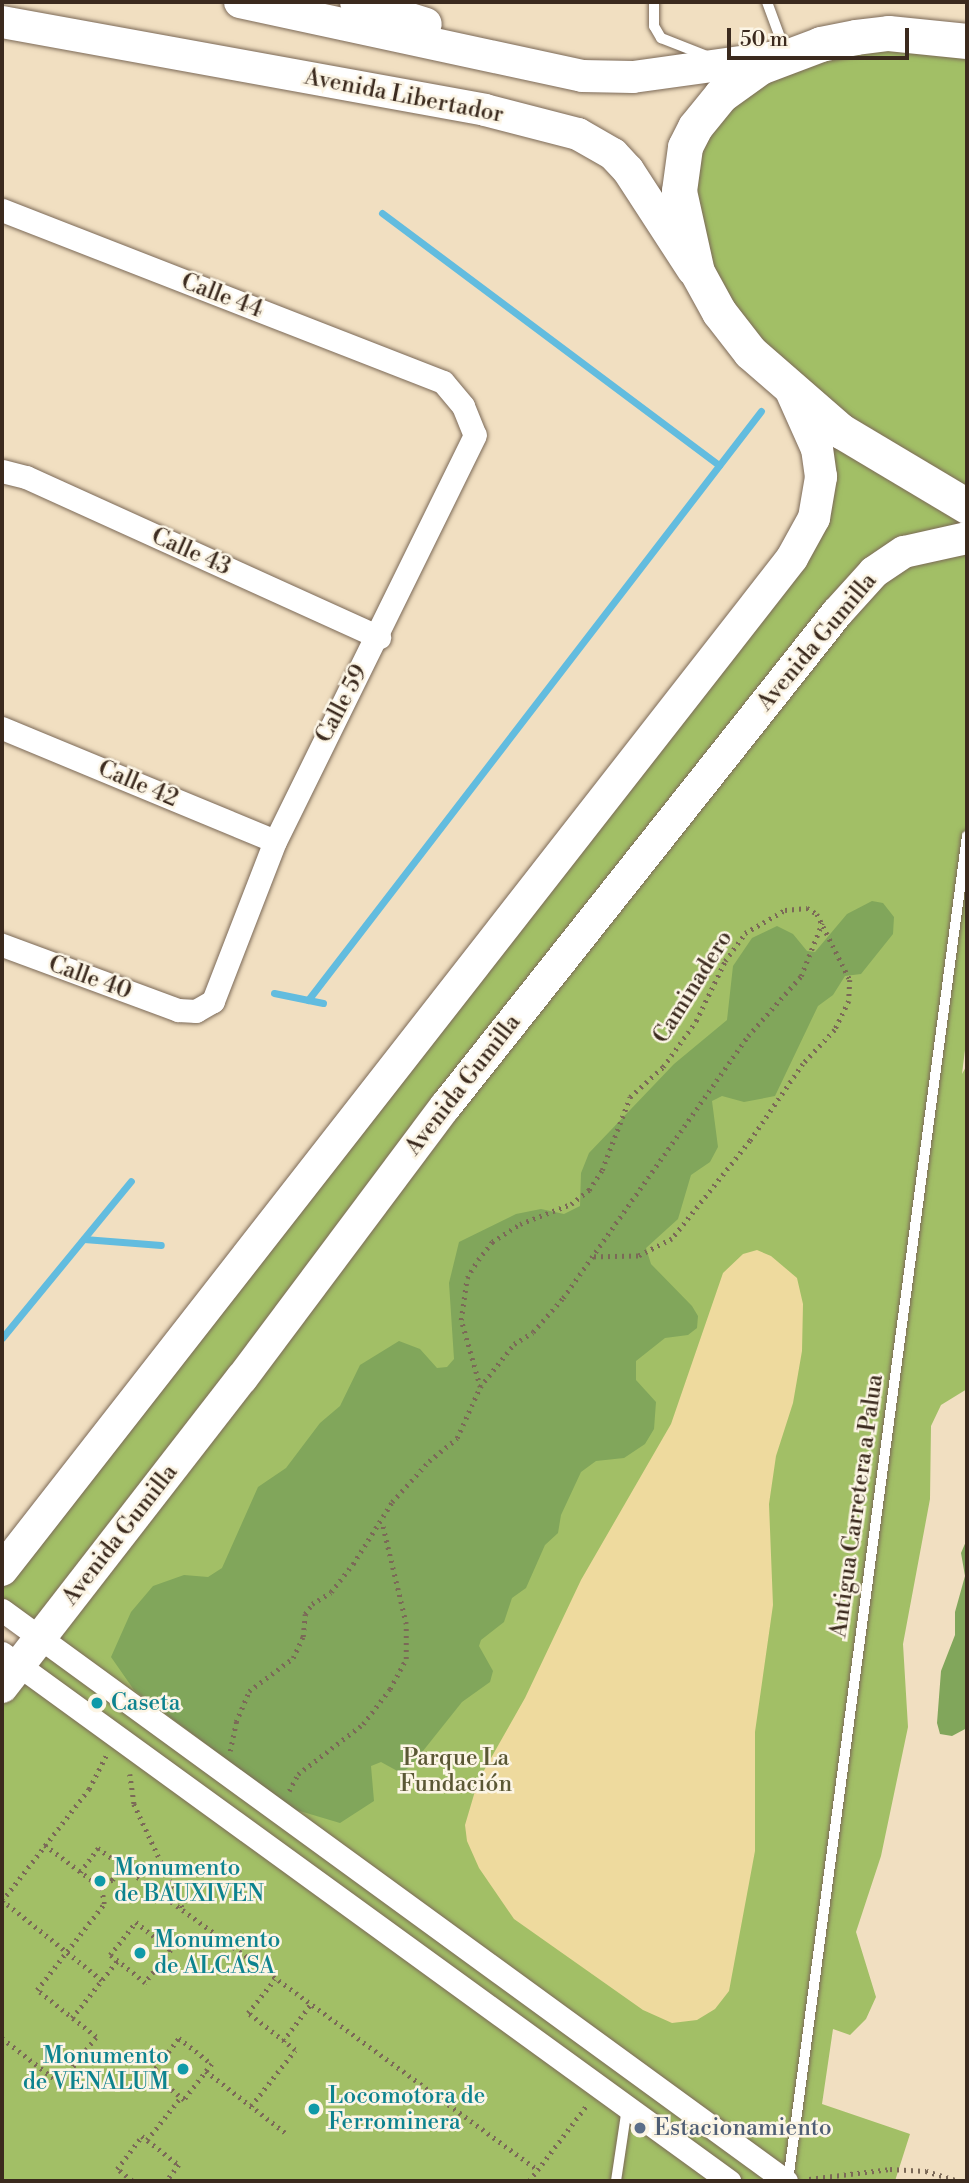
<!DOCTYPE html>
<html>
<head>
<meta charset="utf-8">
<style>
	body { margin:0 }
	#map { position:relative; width:969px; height:2183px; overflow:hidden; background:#f1dfc1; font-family:"Libre Bodoni",serif }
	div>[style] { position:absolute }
	.green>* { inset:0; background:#a2bf66 }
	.forest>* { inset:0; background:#81a65b }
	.sand>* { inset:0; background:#eeda9e }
	.stream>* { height:7px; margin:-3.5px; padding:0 3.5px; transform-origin:3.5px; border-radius:3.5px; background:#62bcdf }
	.path>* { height:4.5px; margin-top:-2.25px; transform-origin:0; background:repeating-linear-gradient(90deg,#7b6957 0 2px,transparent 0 7px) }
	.roads { filter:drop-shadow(0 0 2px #7b6957) drop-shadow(0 0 2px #7b6957) }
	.lane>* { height:10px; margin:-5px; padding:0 5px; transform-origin:5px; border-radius:5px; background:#fff }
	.street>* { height:23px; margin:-11.5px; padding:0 11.5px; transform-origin:11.5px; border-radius:11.5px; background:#fff }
	.secondary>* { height:32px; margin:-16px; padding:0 16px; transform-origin:16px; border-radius:16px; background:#fff }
	.primary>* { height:35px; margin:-17.5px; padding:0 17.5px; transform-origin:17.5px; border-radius:17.5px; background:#fff }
	.dots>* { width:19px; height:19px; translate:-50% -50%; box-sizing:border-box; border:4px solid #fcf5e5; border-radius:50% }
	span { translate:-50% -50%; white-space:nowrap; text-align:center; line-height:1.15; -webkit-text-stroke:5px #fcf5e5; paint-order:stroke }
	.street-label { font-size:23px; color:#3b2a1e }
	.culture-label { font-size:23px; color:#0d838f }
	.left { translate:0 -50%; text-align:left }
	.right { translate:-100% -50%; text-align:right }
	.park-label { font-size:23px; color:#5a5734 }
	.service-label { font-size:23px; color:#4e5e75 }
	.frame { position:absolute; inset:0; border:4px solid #3b2a1e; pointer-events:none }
	.scale { position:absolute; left:727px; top:28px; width:182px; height:32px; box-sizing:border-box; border:4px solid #3b2a1e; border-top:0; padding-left:9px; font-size:21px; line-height:24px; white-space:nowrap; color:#3b2a1e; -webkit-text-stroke:5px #fcf5e5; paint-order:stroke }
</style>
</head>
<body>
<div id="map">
	<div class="green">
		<div style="clip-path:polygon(914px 41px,967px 48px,967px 499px,796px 386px,703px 269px,692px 150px,763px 74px)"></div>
		<div style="clip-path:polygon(814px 429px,967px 512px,967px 532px,902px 548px,39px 1635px,2px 1607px,2px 1574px,796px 559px)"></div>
		<div style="clip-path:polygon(967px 538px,967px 1034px,962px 1074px,967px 1065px,967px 1389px,941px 1405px,931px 1426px,930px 1499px,903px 1644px,908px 1727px,881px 1856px,856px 1932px,876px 1997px,866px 2019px,850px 2035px,833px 2029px,822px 2104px,910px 2134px,895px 2181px,2px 2181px,2px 1687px,862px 584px)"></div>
	</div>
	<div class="forest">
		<div style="clip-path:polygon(872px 901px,883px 903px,894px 917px,893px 934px,861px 974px,845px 976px,833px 995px,818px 1006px,775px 1096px,744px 1102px,722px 1096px,712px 1101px,718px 1147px,710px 1162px,691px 1175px,678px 1219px,646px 1248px,651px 1264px,692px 1306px,698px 1316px,697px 1328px,688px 1335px,665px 1338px,636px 1361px,636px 1380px,656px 1402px,654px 1429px,645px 1444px,624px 1458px,596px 1461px,581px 1472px,561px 1515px,558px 1533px,545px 1545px,526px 1588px,512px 1598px,504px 1622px,481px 1640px,479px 1646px,493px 1671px,490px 1682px,462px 1702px,411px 1766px,401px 1773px,381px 1762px,371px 1766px,374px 1801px,340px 1823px,293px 1809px,134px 1690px,111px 1657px,131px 1612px,153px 1586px,184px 1575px,208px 1577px,222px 1568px,258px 1487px,286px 1468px,320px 1423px,340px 1406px,360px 1365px,399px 1341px,420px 1349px,437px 1368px,447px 1367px,454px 1359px,449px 1283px,459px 1242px,516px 1214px,541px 1209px,564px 1214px,580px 1206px,581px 1173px,589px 1153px,674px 1064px,727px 1020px,733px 966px,752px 938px,777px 926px,793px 934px,807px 951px,815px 952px,847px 914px)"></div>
		<div style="clip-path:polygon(967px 1539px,967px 1728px,952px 1736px,940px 1734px,937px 1723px,941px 1671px,955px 1635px,955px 1612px,965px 1576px,961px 1553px)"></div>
	</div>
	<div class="sand">
		<div style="clip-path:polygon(757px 1250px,771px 1256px,797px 1278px,803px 1304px,802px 1351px,793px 1403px,776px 1456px,769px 1504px,773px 1605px,755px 1732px,755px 1851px,729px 1991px,715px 2009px,697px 2020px,672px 2023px,643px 2010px,514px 1919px,479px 1868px,467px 1841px,465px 1825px,478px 1781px,525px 1698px,581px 1580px,671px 1424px,723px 1273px,743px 1254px)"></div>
	</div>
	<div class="stream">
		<div style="left:382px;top:213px;width:421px;rotate:36.8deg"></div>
		<div style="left:274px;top:993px;width:50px;rotate:11.5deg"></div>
		<div style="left:308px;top:1000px;width:743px;rotate:-52.44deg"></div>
		<div style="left:84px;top:1239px;width:77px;rotate:4.5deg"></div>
		<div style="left:2px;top:1338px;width:203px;rotate:-50.6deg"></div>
	</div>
	<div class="path">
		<div style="left:480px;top:1387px;width:70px;rotate:-105.8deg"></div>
		<div style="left:461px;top:1320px;width:42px;rotate:-81.9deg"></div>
		<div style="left:467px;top:1278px;width:21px;rotate:-59deg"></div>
		<div style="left:478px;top:1260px;width:23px;rotate:-52deg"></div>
		<div style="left:492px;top:1242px;width:33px;rotate:-33deg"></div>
		<div style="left:520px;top:1224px;width:55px;rotate:-21.4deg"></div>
		<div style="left:571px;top:1204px;width:23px;rotate:-38deg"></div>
		<div style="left:589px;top:1190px;width:24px;rotate:-57deg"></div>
		<div style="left:602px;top:1170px;width:78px;rotate:-69deg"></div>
		<div style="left:630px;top:1097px;width:45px;rotate:-42.3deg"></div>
		<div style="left:663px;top:1067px;width:57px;rotate:-54.3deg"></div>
		<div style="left:696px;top:1021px;width:67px;rotate:-64.2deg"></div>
		<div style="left:725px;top:961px;width:34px;rotate:-54deg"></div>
		<div style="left:745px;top:933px;width:46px;rotate:-29.9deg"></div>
		<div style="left:785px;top:910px;width:22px;rotate:-5deg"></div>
		<div style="left:807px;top:908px;width:12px;rotate:31deg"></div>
		<div style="left:817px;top:914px;width:74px;rotate:63.4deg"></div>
		<div style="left:850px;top:980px;width:21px;rotate:93deg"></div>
		<div style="left:849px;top:1001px;width:32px;rotate:116deg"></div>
		<div style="left:835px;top:1030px;width:47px;rotate:133.3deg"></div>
		<div style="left:803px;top:1064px;width:93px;rotate:124.5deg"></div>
		<div style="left:750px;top:1141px;width:125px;rotate:128.5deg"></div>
		<div style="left:672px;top:1239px;width:38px;rotate:153deg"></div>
		<div style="left:638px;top:1256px;width:49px;rotate:178.8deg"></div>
		<div style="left:230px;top:1751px;width:30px;rotate:-78deg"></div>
		<div style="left:236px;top:1722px;width:34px;rotate:-67deg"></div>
		<div style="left:249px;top:1691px;width:55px;rotate:-36.9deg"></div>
		<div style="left:293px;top:1658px;width:23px;rotate:-65deg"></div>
		<div style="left:303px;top:1637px;width:23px;rotate:-85deg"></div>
		<div style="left:305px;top:1614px;width:12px;rotate:-55deg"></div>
		<div style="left:312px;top:1604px;width:22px;rotate:-32deg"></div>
		<div style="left:331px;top:1592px;width:36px;rotate:-52deg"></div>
		<div style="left:353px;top:1564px;width:73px;rotate:-57.8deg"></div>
		<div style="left:392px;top:1502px;width:55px;rotate:-47.9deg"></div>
		<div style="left:429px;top:1461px;width:36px;rotate:-39deg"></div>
		<div style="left:457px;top:1438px;width:56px;rotate:-65.7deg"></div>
		<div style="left:480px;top:1387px;width:55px;rotate:-51.7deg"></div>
		<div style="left:514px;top:1344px;width:22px;rotate:-32deg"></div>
		<div style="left:533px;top:1332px;width:45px;rotate:-48.6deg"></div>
		<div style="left:563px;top:1298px;width:321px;rotate:-54.8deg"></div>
		<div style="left:748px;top:1036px;width:80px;rotate:-48.5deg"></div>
		<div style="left:801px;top:976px;width:57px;rotate:-68.4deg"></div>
		<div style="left:130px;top:1774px;width:30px;rotate:82deg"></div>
		<div style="left:134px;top:1804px;width:118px;rotate:65deg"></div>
		<div style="left:289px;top:1791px;width:19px;rotate:-62deg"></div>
		<div style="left:298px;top:1774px;width:82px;rotate:-37.6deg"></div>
		<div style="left:363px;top:1724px;width:44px;rotate:-52.4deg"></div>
		<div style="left:390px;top:1689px;width:34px;rotate:-62deg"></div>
		<div style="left:406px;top:1659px;width:35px;rotate:-90deg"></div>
		<div style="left:406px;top:1624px;width:104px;rotate:-103.4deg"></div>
		<div style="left:45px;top:1845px;width:65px;rotate:36.9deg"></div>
		<div style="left:97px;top:1884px;width:16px;rotate:-15deg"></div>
		<div style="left:112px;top:1880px;width:18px;rotate:-52deg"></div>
		<div style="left:80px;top:1872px;width:30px;rotate:-53deg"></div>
		<div style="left:98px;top:1848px;width:545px;rotate:36.2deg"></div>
		<div style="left:2px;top:1900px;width:128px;rotate:38.7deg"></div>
		<div style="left:2px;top:1901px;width:142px;rotate:-52.2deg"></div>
		<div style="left:89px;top:1789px;width:39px;rotate:-63deg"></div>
		<div style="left:136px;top:1922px;width:45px;rotate:38.7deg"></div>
		<div style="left:171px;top:1950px;width:42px;rotate:128.2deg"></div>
		<div style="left:145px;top:1983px;width:45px;rotate:-141.3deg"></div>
		<div style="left:110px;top:1955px;width:42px;rotate:-51.8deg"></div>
		<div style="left:72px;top:2018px;width:73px;rotate:-51.7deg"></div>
		<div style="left:2px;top:2038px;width:73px;rotate:37.8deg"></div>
		<div style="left:60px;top:2083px;width:58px;rotate:-52deg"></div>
		<div style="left:96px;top:2037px;width:75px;rotate:-141.5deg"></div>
		<div style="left:37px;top:1990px;width:109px;rotate:-52.1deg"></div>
		<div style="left:104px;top:1904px;width:20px;rotate:-99deg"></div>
		<div style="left:179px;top:2038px;width:42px;rotate:38.2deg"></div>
		<div style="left:212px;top:2064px;width:46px;rotate:127.9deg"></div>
		<div style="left:184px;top:2100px;width:42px;rotate:-141.8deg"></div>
		<div style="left:151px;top:2074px;width:46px;rotate:-52.1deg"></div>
		<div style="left:283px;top:2041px;width:45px;rotate:-53.1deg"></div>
		<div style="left:206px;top:2071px;width:103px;rotate:37.9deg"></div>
		<div style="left:251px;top:2106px;width:71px;rotate:-51.8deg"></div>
		<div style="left:295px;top:2050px;width:60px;rotate:-141.8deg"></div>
		<div style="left:248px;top:2013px;width:43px;rotate:-51.5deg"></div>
		<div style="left:147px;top:2140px;width:55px;rotate:-51.7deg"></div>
		<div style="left:809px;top:2179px;width:82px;rotate:-7deg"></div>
		<div style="left:890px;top:2169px;width:36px;rotate:3deg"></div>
		<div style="left:926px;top:2171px;width:34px;rotate:17deg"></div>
		<div style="left:132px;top:2181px;width:19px;rotate:-141deg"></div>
		<div style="left:117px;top:2169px;width:41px;rotate:-52.9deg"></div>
		<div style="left:142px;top:2136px;width:47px;rotate:38.1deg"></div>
		<div style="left:179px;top:2165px;width:20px;rotate:127deg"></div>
		<div style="left:529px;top:2181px;width:96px;rotate:-52.7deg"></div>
	</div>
	<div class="roads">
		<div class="lane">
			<div style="left:654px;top:2px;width:24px;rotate:90deg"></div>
			<div style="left:654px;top:26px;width:14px;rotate:60deg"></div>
			<div style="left:661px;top:38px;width:49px;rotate:21.4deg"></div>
			<div style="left:767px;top:2px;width:52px;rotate:69.8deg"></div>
			<div style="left:616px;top:2181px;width:75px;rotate:-81.5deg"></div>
			<div style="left:788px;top:2181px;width:1357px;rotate:-82.42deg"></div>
		</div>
		<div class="street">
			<div style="left:2px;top:210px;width:473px;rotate:21.3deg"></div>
			<div style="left:443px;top:382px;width:31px;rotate:50deg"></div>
			<div style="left:463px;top:406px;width:31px;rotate:68deg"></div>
			<div style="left:475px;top:435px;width:453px;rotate:116.2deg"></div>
			<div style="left:275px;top:841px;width:172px;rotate:111.2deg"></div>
			<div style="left:213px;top:1001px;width:20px;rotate:150deg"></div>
			<div style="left:196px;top:1011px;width:18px;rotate:-177deg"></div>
			<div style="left:178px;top:1010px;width:188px;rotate:-159.7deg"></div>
			<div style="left:2px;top:471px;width:25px;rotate:14deg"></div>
			<div style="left:26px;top:477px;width:388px;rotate:24.4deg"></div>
			<div style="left:2px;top:728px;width:295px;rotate:22.5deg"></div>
			<div style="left:2px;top:1610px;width:970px;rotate:36.07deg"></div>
			<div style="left:2px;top:1653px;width:899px;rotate:35.99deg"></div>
		</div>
		<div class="secondary">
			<div style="left:240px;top:2px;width:350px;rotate:12.2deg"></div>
			<div style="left:582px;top:76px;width:51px;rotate:1.1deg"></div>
			<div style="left:633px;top:77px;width:146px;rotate:-7.9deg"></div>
			<div style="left:356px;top:2px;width:73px;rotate:17.4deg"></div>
			<div style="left:2px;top:22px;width:491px;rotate:10.3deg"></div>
			<div style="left:485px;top:110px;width:96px;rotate:14.5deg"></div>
			<div style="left:578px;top:134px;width:40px;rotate:29.7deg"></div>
			<div style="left:613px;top:154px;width:22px;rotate:47deg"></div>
			<div style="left:628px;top:170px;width:119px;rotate:57deg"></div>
			<div style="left:2px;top:1570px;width:1284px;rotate:-52.02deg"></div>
			<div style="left:792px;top:558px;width:46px;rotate:-61.2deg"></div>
			<div style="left:814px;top:518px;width:42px;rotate:-80.3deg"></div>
			<div style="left:821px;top:477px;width:28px;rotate:-98deg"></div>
			<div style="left:817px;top:449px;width:64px;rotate:-114.1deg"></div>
			<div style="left:2px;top:1687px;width:391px;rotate:-52.2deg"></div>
			<div style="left:242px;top:1378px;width:339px;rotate:-53.2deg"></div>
			<div style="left:445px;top:1107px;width:631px;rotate:-51.57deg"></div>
			<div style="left:837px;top:613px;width:55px;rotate:-47.9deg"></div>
			<div style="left:874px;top:572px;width:36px;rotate:-34deg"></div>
			<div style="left:904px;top:552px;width:65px;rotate:-12.5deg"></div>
		</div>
		<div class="primary">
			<div style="left:967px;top:41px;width:79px;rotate:-174.2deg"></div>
			<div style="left:888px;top:33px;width:32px;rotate:173deg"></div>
			<div style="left:856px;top:37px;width:36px;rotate:169deg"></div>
			<div style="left:821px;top:44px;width:65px;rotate:159.3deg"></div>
			<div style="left:760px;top:67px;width:48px;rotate:144.3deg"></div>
			<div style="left:721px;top:95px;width:41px;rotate:129.1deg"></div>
			<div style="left:695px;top:127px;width:22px;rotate:117deg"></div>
			<div style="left:685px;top:147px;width:44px;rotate:97.8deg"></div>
			<div style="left:679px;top:191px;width:83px;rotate:77.5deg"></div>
			<div style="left:697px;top:272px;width:46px;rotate:61.2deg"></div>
			<div style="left:719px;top:312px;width:51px;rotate:52.2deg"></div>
			<div style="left:750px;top:352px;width:121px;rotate:41deg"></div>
			<div style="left:841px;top:431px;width:147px;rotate:30.8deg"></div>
		</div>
	</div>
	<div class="dots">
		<div style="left:97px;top:1703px;background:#0f9aa8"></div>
		<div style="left:100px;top:1881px;background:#0f9aa8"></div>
		<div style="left:140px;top:1953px;background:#0f9aa8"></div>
		<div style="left:183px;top:2069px;background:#0f9aa8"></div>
		<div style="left:314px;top:2109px;background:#0f9aa8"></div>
		<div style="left:640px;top:2128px;background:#5c6f8a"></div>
	</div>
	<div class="street-label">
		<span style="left:404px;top:96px;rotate:11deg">Avenida Libertador</span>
		<span style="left:222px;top:296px;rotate:21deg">Calle 44</span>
		<span style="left:191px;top:552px;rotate:24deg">Calle 43</span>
		<span style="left:817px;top:642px;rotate:-50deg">Avenida Gumilla</span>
		<span style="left:342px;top:704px;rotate:-62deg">Calle 59</span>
		<span style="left:138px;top:784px;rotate:23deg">Calle 42</span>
		<span style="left:90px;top:978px;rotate:20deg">Calle 40</span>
		<span style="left:693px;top:987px;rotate:-58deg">Caminadero</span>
		<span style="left:463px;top:1085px;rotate:-52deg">Avenida Gumilla</span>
		<span style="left:857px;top:1506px;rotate:-82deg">Antigua Carretera a Palua</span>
		<span style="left:120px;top:1535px;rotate:-52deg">Avenida Gumilla</span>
	</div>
	<div class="culture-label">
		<span class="left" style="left:111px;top:1703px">Caseta</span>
		<span class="left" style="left:114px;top:1881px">Monumento<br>de BAUXIVEN</span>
		<span class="left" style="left:154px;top:1953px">Monumento<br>de ALCASA</span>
		<span class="right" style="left:169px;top:2069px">Monumento<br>de VENALUM</span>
		<span class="left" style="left:328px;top:2109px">Locomotora de<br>Ferrominera</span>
	</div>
	<div class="park-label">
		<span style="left:456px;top:1771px">Parque La<br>Fundación</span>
	</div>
	<div class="service-label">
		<span class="left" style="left:654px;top:2128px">Estacionamiento</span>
	</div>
	<div class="frame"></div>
	<div class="scale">50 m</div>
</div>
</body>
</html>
